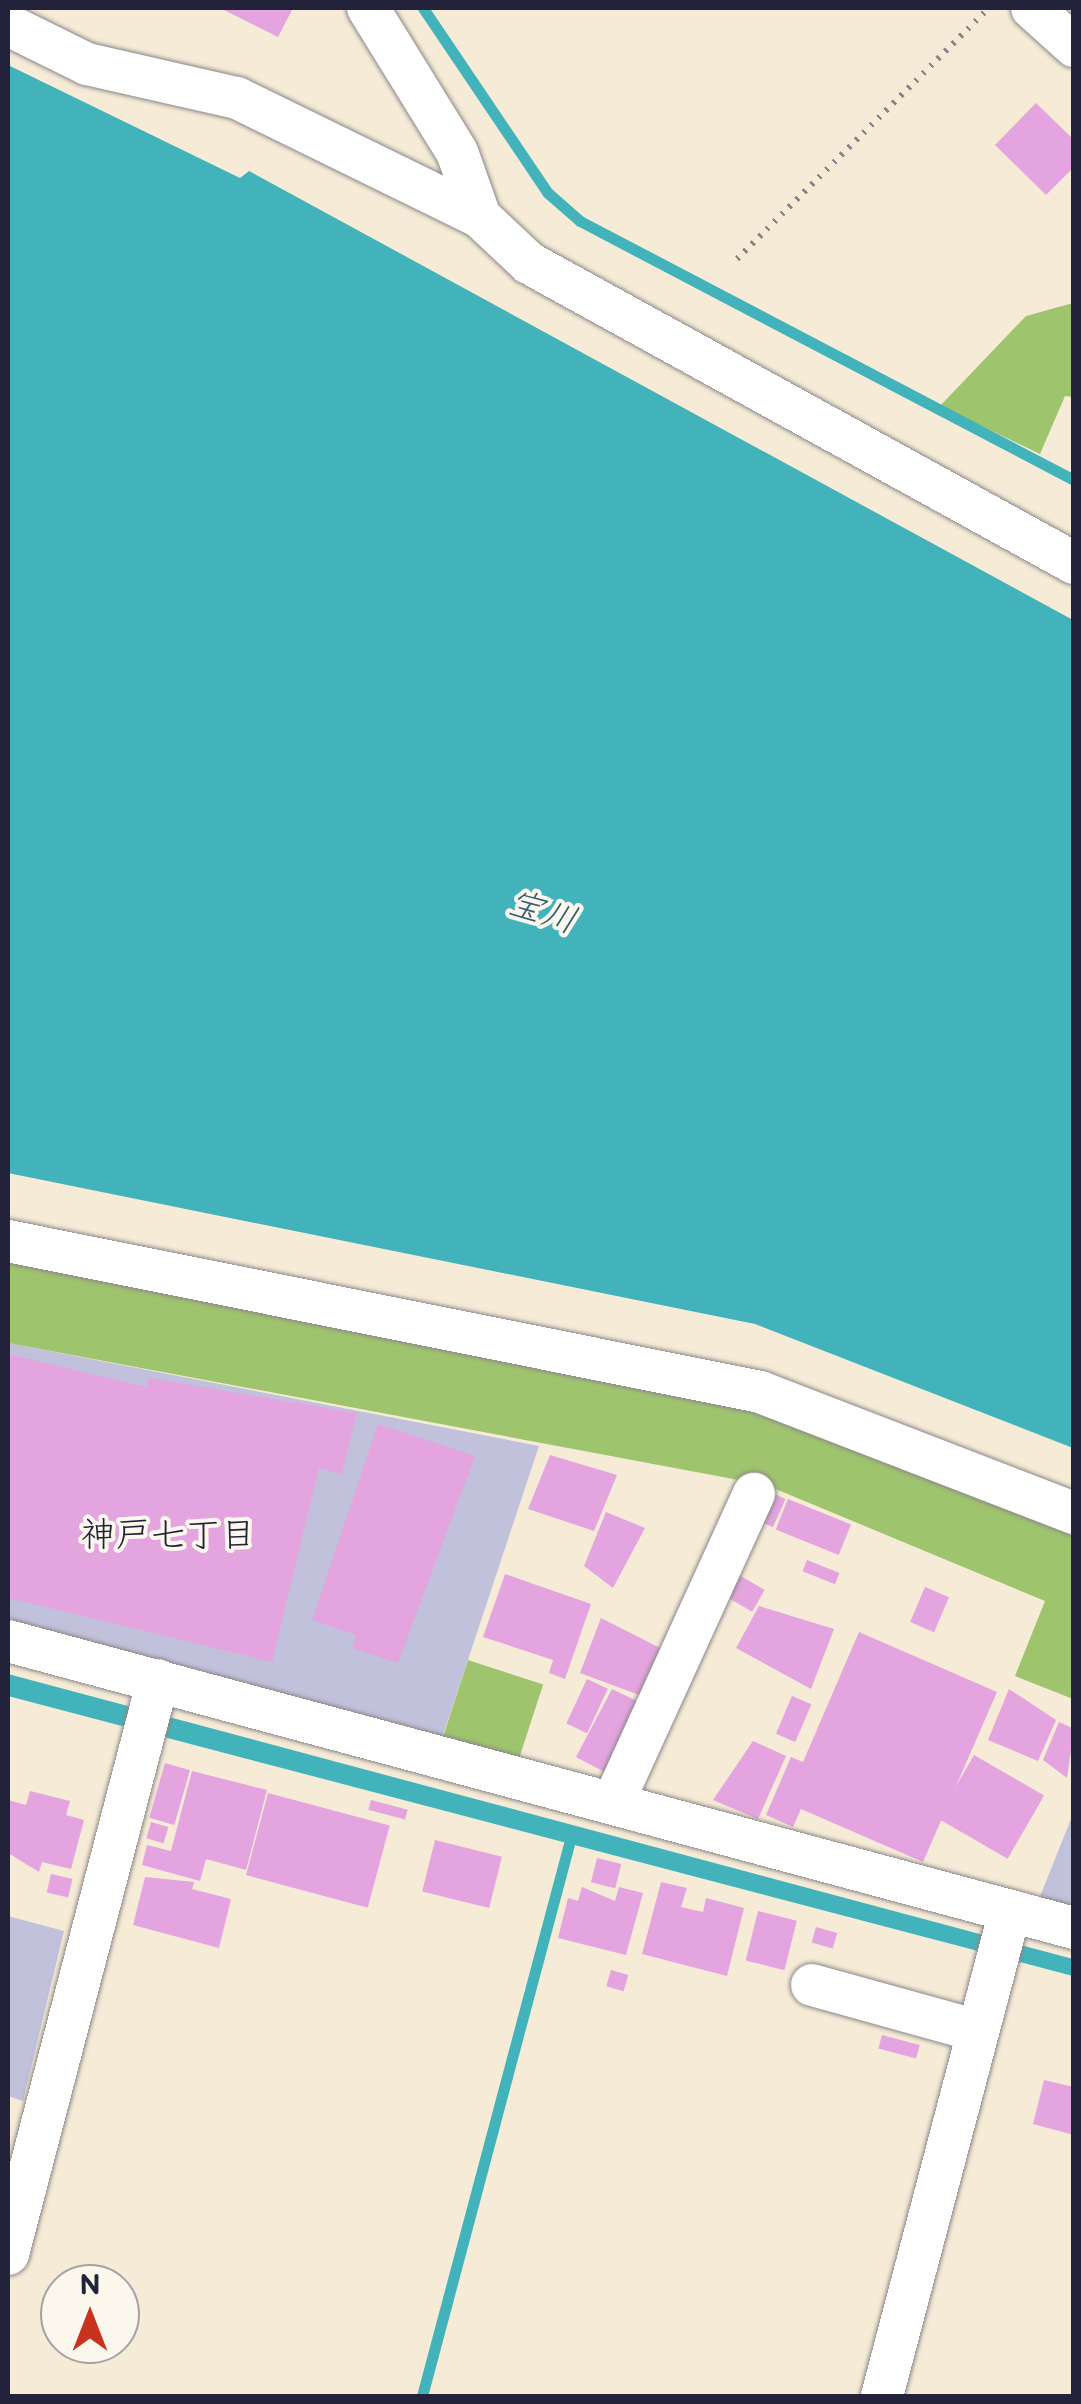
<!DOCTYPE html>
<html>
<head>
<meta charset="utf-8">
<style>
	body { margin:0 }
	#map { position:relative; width:1081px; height:2404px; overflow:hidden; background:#f5ebd6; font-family:"Balsamiq Sans","Klee One",sans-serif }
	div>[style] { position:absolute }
	.industrial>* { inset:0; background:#c2c1dc }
	.green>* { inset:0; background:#9fc46e; transform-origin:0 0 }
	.water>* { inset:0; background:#43b3bb }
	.stream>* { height:11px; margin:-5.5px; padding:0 5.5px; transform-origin:5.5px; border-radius:5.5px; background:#43b3bb }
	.building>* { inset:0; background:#e4a4df; transform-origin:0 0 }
	.path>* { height:6px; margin-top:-3px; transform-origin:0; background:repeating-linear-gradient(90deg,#8c8688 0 2.5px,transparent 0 10.5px) }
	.roads { filter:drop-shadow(0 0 2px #8c8688) drop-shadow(0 0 2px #8c8688) }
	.minor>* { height:42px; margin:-21px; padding:0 21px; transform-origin:21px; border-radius:21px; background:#fff }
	span { translate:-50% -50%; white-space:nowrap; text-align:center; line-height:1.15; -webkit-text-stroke:8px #fbf7ec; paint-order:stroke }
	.water-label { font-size:35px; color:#2f5c6e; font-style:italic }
	.neighbourhood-label { font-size:35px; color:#22223b }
	.frame { position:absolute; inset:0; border:10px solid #22223b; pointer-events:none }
	.north { position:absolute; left:40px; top:2264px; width:100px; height:100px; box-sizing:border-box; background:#fbf7ec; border:2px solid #a4a2a5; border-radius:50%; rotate:0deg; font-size:28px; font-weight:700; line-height:40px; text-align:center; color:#22223b }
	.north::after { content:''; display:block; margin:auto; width:35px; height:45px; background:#c8321e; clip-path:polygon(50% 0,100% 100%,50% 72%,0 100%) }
</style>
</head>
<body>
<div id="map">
	<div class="industrial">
		<div style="clip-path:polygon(8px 1343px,539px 1446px,441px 1741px,8px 1624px)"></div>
		<div style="clip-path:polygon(1073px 1814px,1073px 1908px,1039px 1899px)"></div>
		<div style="clip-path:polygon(8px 1916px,64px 1931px,23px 2101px,8px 2096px)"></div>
	</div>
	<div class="green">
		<div style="clip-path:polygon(1073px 303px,1073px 397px,1065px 396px,1040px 454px,940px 406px,1026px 316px)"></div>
		<div style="clip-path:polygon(8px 1254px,663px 1380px,1073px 1526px,1073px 1699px,1015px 1676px,1045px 1601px,766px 1485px,8px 1343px)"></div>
		<div style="left:468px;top:1660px;width:79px;height:85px;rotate:18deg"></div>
	</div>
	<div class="water">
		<div style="clip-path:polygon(8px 65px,240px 178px,249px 171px,1073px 620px,1073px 1448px,755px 1324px,8px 1173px)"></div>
		<div style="clip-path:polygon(8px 1674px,1073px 1959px,1073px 1976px,8px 1696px)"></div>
	</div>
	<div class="stream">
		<div style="left:423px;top:8px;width:223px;rotate:56deg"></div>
		<div style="left:548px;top:193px;width:43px;rotate:41.2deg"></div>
		<div style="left:580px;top:221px;width:558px;rotate:27.67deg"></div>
		<div style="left:422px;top:2396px;width:571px;rotate:-75.09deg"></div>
	</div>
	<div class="building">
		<div style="clip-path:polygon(220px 8px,293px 8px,278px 37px)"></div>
		<div style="clip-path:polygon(1036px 103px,1074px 140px,1074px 167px,1046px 195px,995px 145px)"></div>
		<div style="clip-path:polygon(8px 1354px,146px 1387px,149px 1378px,357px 1413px,342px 1474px,319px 1468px,272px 1662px,8px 1598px)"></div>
		<div style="clip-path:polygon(378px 1424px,475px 1456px,398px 1663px,352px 1648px,356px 1635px,312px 1620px)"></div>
		<div style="clip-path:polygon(550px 1455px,617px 1475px,594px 1531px,528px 1509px)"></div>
		<div style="left:770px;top:1492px;width:17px;height:31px;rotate:24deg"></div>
		<div style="left:788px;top:1499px;width:68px;height:33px;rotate:22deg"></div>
		<div style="clip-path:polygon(606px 1512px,645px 1528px,613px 1588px,584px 1566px)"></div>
		<div style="left:807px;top:1560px;width:35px;height:12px;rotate:22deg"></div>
		<div style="clip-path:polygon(505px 1574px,591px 1604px,565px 1679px,549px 1673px,553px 1660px,483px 1637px)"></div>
		<div style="left:737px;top:1574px;width:32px;height:25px;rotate:30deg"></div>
		<div style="left:925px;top:1587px;width:26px;height:38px;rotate:23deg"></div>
		<div style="clip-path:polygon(759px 1606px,834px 1629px,811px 1689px,736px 1648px)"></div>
		<div style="clip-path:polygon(601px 1618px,668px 1652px,650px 1699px,580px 1673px)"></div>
		<div style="clip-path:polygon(859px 1632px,997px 1692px,923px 1862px,801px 1809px,793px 1827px,766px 1815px,791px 1757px,803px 1762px)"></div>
		<div style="left:587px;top:1679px;width:23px;height:49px;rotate:25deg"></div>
		<div style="clip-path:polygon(612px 1689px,639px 1702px,610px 1775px,576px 1757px)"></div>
		<div style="clip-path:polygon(1009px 1689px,1056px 1720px,1038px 1761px,988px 1740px)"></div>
		<div style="left:792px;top:1696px;width:21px;height:41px;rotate:23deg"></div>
		<div style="clip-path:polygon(1059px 1722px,1074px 1729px,1067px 1778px,1043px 1760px)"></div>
		<div style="clip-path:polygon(753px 1741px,786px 1756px,758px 1819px,713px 1800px)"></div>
		<div style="left:974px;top:1755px;width:81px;height:73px;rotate:30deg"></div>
		<div style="left:165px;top:1763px;width:26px;height:57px;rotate:16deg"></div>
		<div style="clip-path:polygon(192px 1771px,267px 1790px,246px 1870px,206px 1859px,200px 1881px,142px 1865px,147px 1845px,171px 1851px)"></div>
		<div style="clip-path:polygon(30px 1791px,70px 1801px,66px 1815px,84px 1820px,71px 1869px,42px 1862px,39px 1872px,8px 1853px,8px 1800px,26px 1805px)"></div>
		<div style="left:268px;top:1793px;width:126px;height:85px;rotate:15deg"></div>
		<div style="left:371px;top:1800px;width:38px;height:10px;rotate:15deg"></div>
		<div style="left:151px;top:1822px;width:18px;height:17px;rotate:16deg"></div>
		<div style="left:435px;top:1840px;width:69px;height:53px;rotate:14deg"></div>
		<div style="left:597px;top:1858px;width:25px;height:25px;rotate:14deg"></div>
		<div style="left:51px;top:1874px;width:22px;height:19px;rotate:13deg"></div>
		<div style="clip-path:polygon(145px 1877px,194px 1882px,192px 1889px,231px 1899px,219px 1948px,133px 1925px)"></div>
		<div style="clip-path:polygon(661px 1882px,687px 1888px,681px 1907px,703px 1912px,706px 1898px,744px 1908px,727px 1976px,642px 1954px)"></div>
		<div style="clip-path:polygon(582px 1887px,615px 1901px,619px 1887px,643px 1893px,626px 1955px,558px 1938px,568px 1898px,578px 1901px)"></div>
		<div style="left:758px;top:1911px;width:40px;height:51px;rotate:14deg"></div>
		<div style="left:816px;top:1927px;width:22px;height:16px;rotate:16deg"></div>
		<div style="left:611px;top:1970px;width:18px;height:17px;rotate:16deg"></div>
		<div style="left:882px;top:2035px;width:39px;height:14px;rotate:15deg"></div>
		<div style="clip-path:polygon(1044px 2080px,1074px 2087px,1074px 2135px,1033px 2124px)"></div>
	</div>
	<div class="path">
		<div style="left:737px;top:259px;width:356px;rotate:-44.9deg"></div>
	</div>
	<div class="roads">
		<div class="minor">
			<div style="left:368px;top:8px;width:169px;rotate:58.3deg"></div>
			<div style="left:457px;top:152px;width:69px;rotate:70.5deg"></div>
			<div style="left:1032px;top:8px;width:57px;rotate:42.1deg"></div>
			<div style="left:8px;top:25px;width:88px;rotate:26.3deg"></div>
			<div style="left:87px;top:64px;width:154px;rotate:12.8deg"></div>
			<div style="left:237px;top:98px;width:271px;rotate:26.1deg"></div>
			<div style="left:480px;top:217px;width:67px;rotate:43.2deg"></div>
			<div style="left:529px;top:263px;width:622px;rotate:28.83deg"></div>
			<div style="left:8px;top:1241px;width:767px;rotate:11.35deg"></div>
			<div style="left:760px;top:1392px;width:337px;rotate:21.1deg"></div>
			<div style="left:8px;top:1641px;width:1104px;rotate:15.07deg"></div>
			<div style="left:613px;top:1803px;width:340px;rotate:-65.5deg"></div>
			<div style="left:812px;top:1985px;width:172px;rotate:15.5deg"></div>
			<div style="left:8px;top:2254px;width:593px;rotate:-75.35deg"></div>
			<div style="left:882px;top:2396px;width:502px;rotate:-75.22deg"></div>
		</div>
	</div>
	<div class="water-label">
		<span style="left:542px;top:913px;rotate:18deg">宝川</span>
	</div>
	<div class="neighbourhood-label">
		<span style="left:168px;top:1536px">神戸七丁目</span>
	</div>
	<div class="frame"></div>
	<div class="north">N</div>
</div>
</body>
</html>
